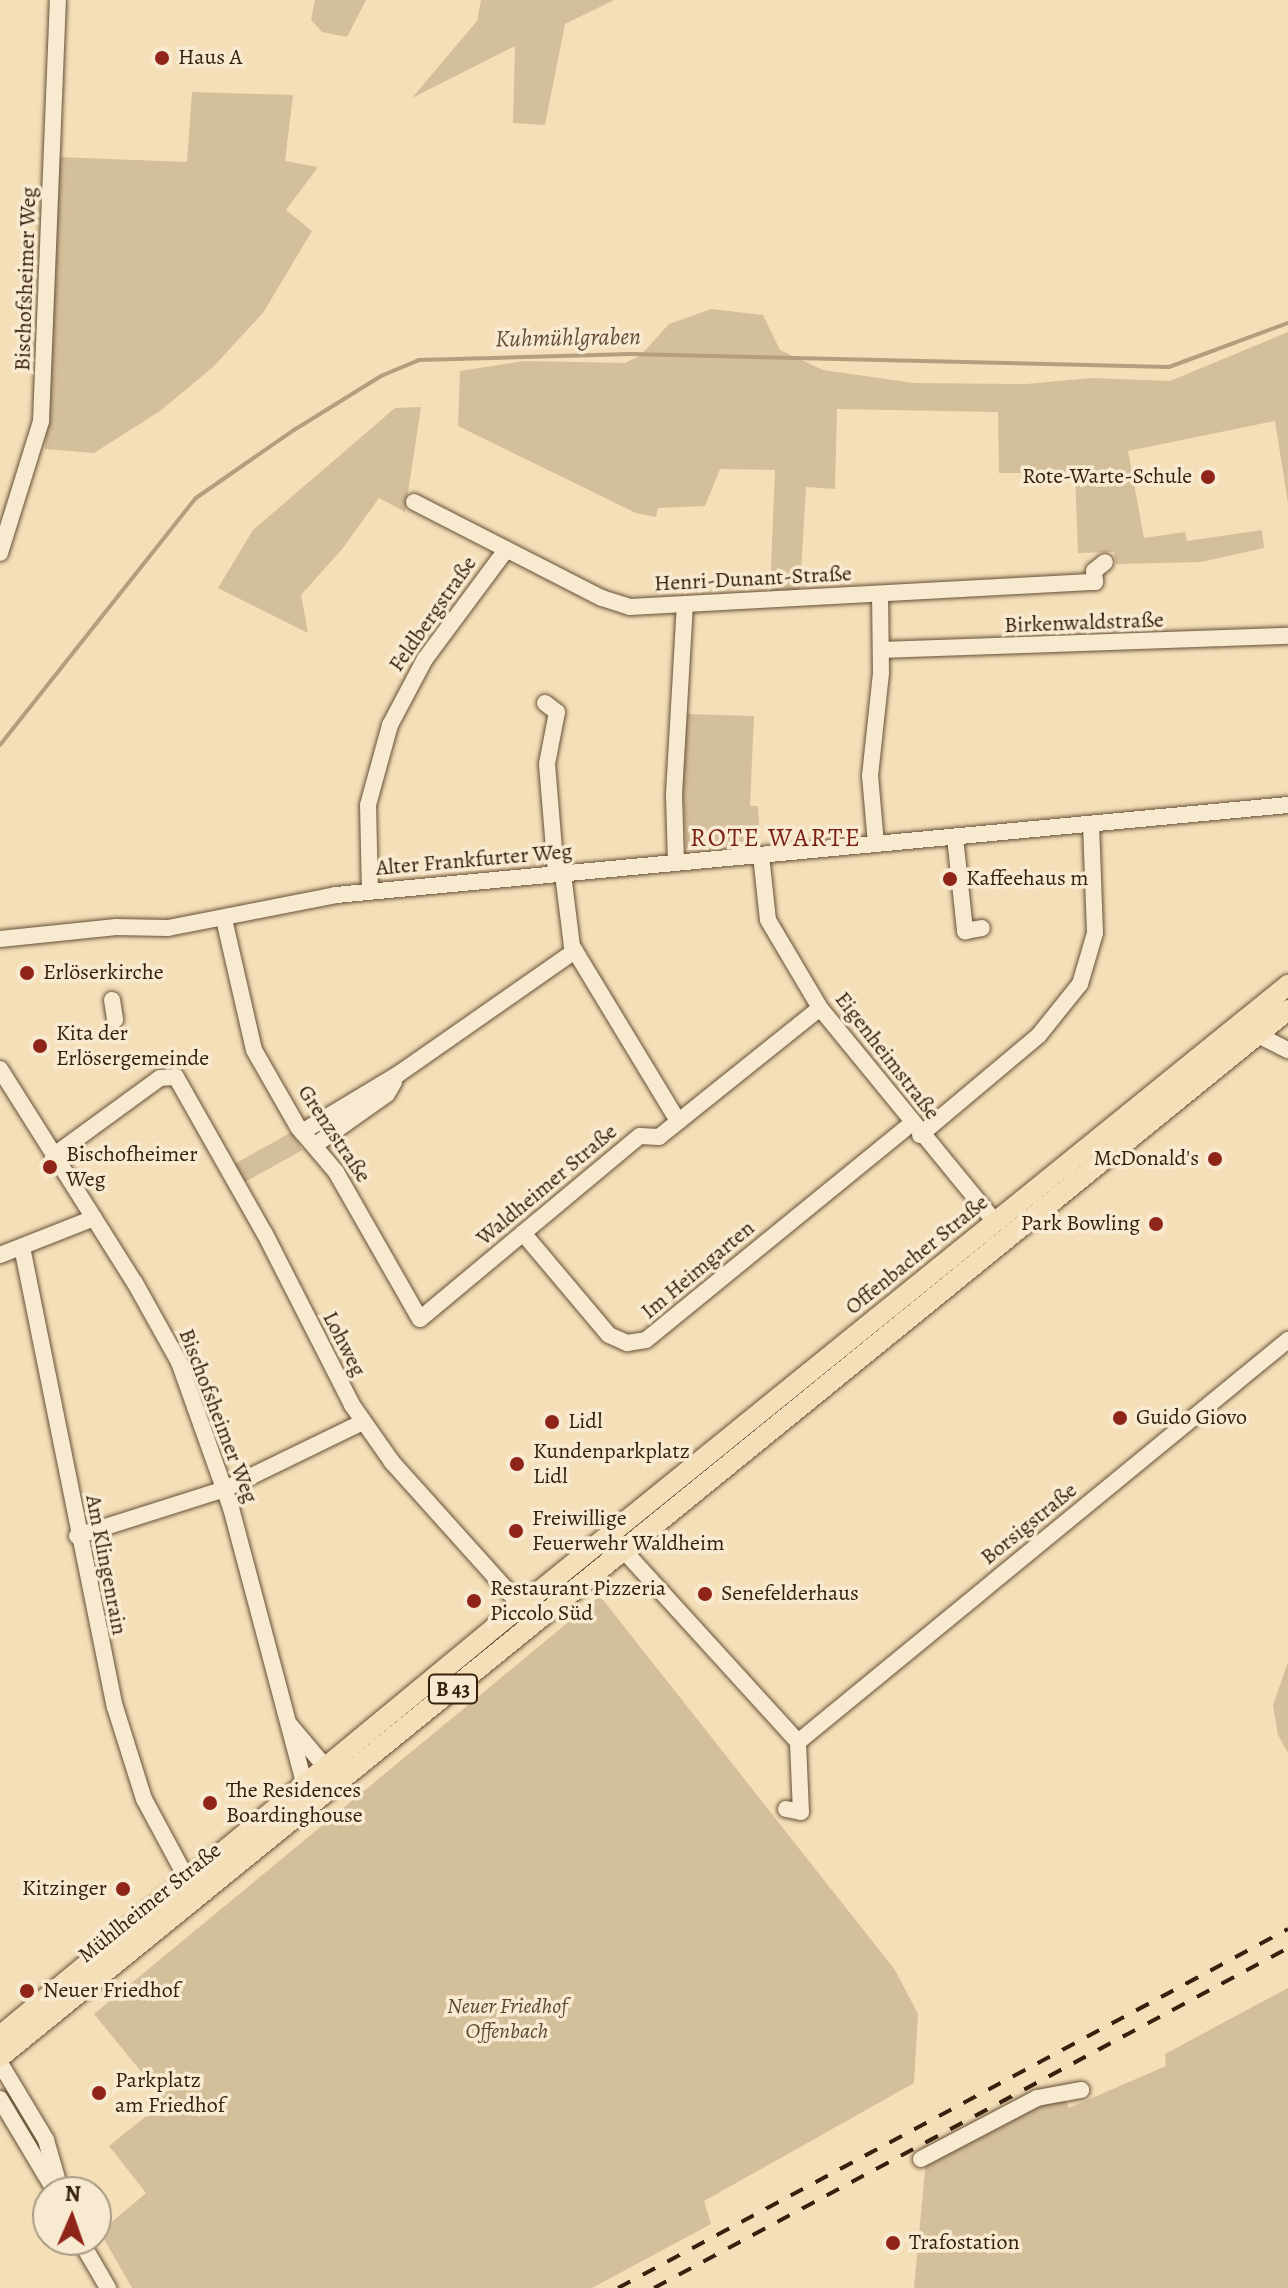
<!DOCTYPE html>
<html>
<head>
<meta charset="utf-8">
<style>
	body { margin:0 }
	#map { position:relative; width:1288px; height:2288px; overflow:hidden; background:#f4dfb8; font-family:Alegreya,serif }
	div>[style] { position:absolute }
	.green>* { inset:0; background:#d4bf9b; transform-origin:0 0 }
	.stream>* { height:4px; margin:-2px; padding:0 2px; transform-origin:2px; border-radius:2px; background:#b49e7e }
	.roads { filter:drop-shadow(0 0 2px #665038) drop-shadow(0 0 2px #665038) }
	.minor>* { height:16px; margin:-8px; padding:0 8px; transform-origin:8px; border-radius:8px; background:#f8ead1 }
	.major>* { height:20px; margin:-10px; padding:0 10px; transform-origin:10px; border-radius:10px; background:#f4dfb8 }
	.rail>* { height:4px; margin-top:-2px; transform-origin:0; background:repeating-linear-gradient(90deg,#37210e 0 14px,transparent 0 28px) }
	.dots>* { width:22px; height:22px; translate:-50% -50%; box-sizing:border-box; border:4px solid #f8ead1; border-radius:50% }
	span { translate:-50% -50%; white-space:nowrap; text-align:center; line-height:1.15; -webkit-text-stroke:7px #f8ead1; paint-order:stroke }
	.shield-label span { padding:2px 6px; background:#f8ead1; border:2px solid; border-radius:6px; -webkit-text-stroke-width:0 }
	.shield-label { font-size:20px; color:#37210e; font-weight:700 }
	.poi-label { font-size:22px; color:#37210e }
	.left { translate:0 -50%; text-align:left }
	.right { translate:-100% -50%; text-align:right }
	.street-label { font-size:22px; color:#37210e }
	.park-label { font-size:22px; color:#5e4831; font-style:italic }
	.water-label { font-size:24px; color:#634d35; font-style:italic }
	.quarter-label { font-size:26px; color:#7a1f14; letter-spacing:2px }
	.north { position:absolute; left:32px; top:2176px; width:80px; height:80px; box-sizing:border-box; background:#f8ead1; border:2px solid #ab9a83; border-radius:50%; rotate:2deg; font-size:22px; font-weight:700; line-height:32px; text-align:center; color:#37210e }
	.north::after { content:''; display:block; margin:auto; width:28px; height:36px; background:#8f2418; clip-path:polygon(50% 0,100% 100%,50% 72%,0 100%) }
</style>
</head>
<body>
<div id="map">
	<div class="green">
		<div style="clip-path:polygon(315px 0,366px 0,347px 37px,322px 32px,311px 20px)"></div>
		<div style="clip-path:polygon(481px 0,614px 0,565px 24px,545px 125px,513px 123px,515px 46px,412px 98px,477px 21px)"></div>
		<div style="clip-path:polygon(192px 92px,293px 95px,285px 161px,318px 167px,286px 210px,312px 231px,263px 313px,213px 367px,160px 411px,94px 453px,45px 449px,59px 157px,187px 162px)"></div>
		<div style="clip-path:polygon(711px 309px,763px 315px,780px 350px,823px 370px,914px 383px,1026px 384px,1092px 378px,1170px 381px,1288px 332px,1288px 503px,1275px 421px,1128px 451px,1144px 538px,1185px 532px,1187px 541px,1262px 530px,1264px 548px,1201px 562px,1116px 564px,1114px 552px,1078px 553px,1075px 473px,999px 473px,998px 412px,837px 409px,835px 489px,806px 487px,800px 590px,770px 592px,775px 470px,720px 469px,705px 506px,658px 508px,656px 517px,636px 513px,458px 426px,460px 371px,524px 361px,625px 363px,641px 355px,669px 324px)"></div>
		<div style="clip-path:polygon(421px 407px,405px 512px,379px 498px,343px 548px,301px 595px,308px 633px,218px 588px,253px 530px,395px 408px)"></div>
		<div style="clip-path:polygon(687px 714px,754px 716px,750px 806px,758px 806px,760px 842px,686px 849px,683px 787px)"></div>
		<div style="left:292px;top:1132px;width:21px;height:66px;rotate:61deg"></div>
		<div style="clip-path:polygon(600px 1596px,895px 1970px,918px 2014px,914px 2083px,704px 2201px,711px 2224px,592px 2288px,132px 2288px,100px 2232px,146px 2193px,109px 2146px,165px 2101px,94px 2014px)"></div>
		<div style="clip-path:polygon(1288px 1662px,1288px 1753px,1278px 1735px,1273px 1705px)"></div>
		<div style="clip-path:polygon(1288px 1988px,1288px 2288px,914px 2288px,926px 2160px,1053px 2095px,1065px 2100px,1069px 2108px,1166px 2066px,1165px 2054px)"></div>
	</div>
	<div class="stream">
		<div style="left:0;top:745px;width:315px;rotate:-51.6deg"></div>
		<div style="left:196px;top:498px;width:119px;rotate:-34.8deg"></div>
		<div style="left:294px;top:430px;width:102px;rotate:-31.8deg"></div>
		<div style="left:381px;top:376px;width:41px;rotate:-22.8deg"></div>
		<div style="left:419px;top:360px;width:212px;rotate:-1.6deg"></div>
		<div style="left:631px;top:354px;width:538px;rotate:1.38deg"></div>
		<div style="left:1169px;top:367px;width:127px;rotate:-20.3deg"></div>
	</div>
	<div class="roads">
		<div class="minor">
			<div style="left:414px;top:502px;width:211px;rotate:27.1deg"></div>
			<div style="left:602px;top:598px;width:29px;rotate:18deg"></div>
			<div style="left:630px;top:607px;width:466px;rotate:-3.1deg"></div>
			<div style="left:1095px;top:582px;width:11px;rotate:-95deg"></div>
			<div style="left:1094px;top:571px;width:14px;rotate:-39deg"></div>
			<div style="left:0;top:553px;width:138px;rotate:-72.7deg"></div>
			<div style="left:41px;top:421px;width:421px;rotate:-87.7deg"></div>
			<div style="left:881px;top:650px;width:407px;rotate:-2deg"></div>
			<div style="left:545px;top:703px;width:15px;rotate:37deg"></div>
			<div style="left:557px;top:712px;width:53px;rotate:100.9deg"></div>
			<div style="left:547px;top:764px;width:110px;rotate:85.3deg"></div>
			<div style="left:955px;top:837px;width:95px;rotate:83.9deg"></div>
			<div style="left:965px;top:931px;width:17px;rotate:-10deg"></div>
			<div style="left:876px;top:844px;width:68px;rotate:-95deg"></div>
			<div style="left:870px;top:776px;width:104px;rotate:-83.9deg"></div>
			<div style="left:881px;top:673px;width:79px;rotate:-90.7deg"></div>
			<div style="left:761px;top:855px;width:65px;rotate:83.9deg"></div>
			<div style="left:768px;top:920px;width:102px;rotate:59.4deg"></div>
			<div style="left:820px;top:1008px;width:278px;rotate:50.7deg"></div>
			<div style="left:676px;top:863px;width:69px;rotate:-91.7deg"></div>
			<div style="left:674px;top:794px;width:188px;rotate:-86.7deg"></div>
			<div style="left:563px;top:874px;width:73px;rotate:82.9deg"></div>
			<div style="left:572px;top:946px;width:205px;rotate:58.8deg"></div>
			<div style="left:370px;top:892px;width:87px;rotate:-91.3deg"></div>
			<div style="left:368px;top:805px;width:83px;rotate:-74.6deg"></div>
			<div style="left:390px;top:725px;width:75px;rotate:-62.1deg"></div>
			<div style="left:425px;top:659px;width:136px;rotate:-53.4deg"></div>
			<div style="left:224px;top:919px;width:134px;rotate:77.1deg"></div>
			<div style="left:254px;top:1050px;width:89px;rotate:60.3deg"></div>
			<div style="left:298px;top:1127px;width:59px;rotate:49.8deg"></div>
			<div style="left:336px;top:1172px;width:169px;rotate:60.3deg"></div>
			<div style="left:420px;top:1319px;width:286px;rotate:-39.8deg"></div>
			<div style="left:640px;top:1136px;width:19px;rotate:3deg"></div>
			<div style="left:659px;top:1137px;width:206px;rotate:-38.7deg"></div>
			<div style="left:0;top:939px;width:117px;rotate:-5.9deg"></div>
			<div style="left:116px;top:927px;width:52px;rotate:1.1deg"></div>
			<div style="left:168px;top:928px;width:171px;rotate:-11.1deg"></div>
			<div style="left:336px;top:895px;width:956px;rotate:-5.4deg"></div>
			<div style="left:112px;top:1000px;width:20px;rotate:81deg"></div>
			<div style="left:1256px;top:1034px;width:36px;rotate:27deg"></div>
			<div style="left:0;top:1069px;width:253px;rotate:57.8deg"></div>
			<div style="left:135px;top:1283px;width:90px;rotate:60.9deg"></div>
			<div style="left:179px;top:1362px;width:155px;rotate:70.4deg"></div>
			<div style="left:231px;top:1508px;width:295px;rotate:75.1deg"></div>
			<div style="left:302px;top:1132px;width:111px;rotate:-31deg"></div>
			<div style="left:397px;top:1075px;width:217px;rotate:-34.9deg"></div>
			<div style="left:920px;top:1135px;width:155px;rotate:-40deg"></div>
			<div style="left:1039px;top:1035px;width:65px;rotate:-51.2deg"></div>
			<div style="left:1080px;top:984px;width:53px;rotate:-73.6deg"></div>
			<div style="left:1095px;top:933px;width:109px;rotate:-92.1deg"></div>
			<div style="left:315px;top:1145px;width:88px;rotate:-35.3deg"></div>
			<div style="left:387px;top:1094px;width:14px;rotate:-60deg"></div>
			<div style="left:53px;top:1156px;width:132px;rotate:-36.1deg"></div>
			<div style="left:160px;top:1078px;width:16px;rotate:-4deg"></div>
			<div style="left:176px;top:1077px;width:180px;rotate:60.5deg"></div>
			<div style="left:265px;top:1234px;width:192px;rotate:63deg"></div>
			<div style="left:352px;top:1405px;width:70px;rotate:54.9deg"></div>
			<div style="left:392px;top:1462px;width:195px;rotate:48.1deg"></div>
			<div style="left:523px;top:1233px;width:133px;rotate:49.9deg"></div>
			<div style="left:609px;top:1335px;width:20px;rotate:24deg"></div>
			<div style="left:627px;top:1343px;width:19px;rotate:-9deg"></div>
			<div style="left:646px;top:1340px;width:342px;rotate:-39.2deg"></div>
			<div style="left:22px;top:1247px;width:469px;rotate:78.6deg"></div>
			<div style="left:115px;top:1707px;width:96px;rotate:72.5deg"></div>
			<div style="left:144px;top:1799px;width:91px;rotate:61.7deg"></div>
			<div style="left:0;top:1255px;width:101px;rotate:-21.5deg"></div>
			<div style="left:77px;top:1536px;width:155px;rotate:-17.6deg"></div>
			<div style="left:225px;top:1489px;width:153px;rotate:-25.9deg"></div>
			<div style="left:617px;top:1543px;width:269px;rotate:47.7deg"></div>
			<div style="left:289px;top:1724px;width:68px;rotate:49.8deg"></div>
			<div style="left:798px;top:1742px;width:634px;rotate:-39.37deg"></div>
			<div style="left:786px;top:1809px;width:15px;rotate:11deg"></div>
			<div style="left:801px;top:1812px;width:70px;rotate:-92.5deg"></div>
			<div style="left:0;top:2063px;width:90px;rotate:59.1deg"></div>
			<div style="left:46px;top:2140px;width:54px;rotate:73.9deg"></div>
			<div style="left:0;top:2099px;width:107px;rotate:59.1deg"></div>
			<div style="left:921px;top:2159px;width:131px;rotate:-27.7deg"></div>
			<div style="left:1037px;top:2098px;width:45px;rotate:-10.3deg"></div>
			<div style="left:80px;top:2240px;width:56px;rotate:59.7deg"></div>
		</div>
		<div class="major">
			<div style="left:0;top:2036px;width:641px;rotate:-39.55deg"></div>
			<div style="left:494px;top:1628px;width:1022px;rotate:-39deg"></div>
			<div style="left:0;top:2057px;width:1660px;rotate:-39.11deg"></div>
		</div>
	</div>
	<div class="rail">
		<div style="left:618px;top:2288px;width:760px;rotate:-28.18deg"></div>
		<div style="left:654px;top:2288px;width:719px;rotate:-28.2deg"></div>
	</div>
	<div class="dots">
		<div style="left:162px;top:58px;background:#8f2418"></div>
		<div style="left:1208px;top:477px;background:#8f2418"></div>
		<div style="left:950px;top:879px;background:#8f2418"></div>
		<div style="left:27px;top:973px;background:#8f2418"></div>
		<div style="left:40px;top:1046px;background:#8f2418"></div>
		<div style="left:1215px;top:1159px;background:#8f2418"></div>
		<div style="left:50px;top:1167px;background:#8f2418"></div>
		<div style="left:1156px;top:1224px;background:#8f2418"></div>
		<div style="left:1120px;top:1418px;background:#8f2418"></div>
		<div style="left:552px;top:1422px;background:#8f2418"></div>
		<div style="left:517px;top:1464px;background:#8f2418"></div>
		<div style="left:516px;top:1531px;background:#8f2418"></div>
		<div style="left:705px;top:1594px;background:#8f2418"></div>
		<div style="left:474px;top:1601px;background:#8f2418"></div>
		<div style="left:210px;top:1803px;background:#8f2418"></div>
		<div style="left:123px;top:1889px;background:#8f2418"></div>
		<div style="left:27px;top:1991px;background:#8f2418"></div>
		<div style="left:99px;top:2093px;background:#8f2418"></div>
		<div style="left:893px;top:2243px;background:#8f2418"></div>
	</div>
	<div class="shield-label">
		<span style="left:453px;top:1689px">B 43</span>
	</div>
	<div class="poi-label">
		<span class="left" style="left:178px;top:58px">Haus A</span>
		<span class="right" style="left:1192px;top:477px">Rote-Warte-Schule</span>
		<span class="left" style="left:966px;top:879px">Kaffeehaus m</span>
		<span class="left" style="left:43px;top:973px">Erlöserkirche</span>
		<span class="left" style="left:56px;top:1046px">Kita der<br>Erlösergemeinde</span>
		<span class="left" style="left:66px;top:1167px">Bischofheimer<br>Weg</span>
		<span class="right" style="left:1199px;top:1159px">McDonald's</span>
		<span class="right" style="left:1140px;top:1224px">Park Bowling</span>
		<span class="left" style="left:1136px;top:1418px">Guido Giovo</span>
		<span class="left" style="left:568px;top:1422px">Lidl</span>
		<span class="left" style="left:533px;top:1464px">Kundenparkplatz<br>Lidl</span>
		<span class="left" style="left:532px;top:1531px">Freiwillige<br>Feuerwehr Waldheim</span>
		<span class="left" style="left:490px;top:1601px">Restaurant Pizzeria<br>Piccolo Süd</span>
		<span class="left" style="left:721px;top:1594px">Senefelderhaus</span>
		<span class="left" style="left:226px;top:1803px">The Residences<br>Boardinghouse</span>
		<span class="right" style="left:107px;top:1889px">Kitzinger</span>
		<span class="left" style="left:43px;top:1991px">Neuer Friedhof</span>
		<span class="left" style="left:115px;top:2093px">Parkplatz<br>am Friedhof</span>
		<span class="left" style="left:909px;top:2243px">Trafostation</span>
	</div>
	<div class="street-label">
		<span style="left:26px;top:279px;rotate:-88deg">Bischofsheimer Weg</span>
		<span style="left:753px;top:579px;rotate:-3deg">Henri-Dunant-Straße</span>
		<span style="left:433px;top:614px;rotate:-55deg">Feldbergstraße</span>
		<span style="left:1084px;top:623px;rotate:-2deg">Birkenwaldstraße</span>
		<span style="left:474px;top:860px;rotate:-5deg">Alter Frankfurter Weg</span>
		<span style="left:887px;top:1056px;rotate:52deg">Eigenheimstraße</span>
		<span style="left:334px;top:1134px;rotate:56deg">Grenzstraße</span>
		<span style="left:547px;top:1185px;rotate:-40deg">Waldheimer Straße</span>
		<span style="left:917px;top:1255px;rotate:-39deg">Offenbacher Straße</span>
		<span style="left:698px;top:1270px;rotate:-40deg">Im Heimgarten</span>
		<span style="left:344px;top:1344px;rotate:63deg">Lohweg</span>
		<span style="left:218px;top:1416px;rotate:69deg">Bischofsheimer Weg</span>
		<span style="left:1029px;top:1524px;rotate:-39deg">Borsigstraße</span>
		<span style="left:106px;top:1565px;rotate:79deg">Am Klingenrain</span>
		<span style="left:150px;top:1903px;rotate:-39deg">Mühlheimer Straße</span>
	</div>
	<div class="park-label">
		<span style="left:507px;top:2019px">Neuer Friedhof<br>Offenbach</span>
	</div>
	<div class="water-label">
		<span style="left:568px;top:338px;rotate:-1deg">Kuhmühlgraben</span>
	</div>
	<div class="quarter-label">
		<span style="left:776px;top:838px">ROTE WARTE</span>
	</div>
	<div class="north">N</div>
</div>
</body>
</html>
